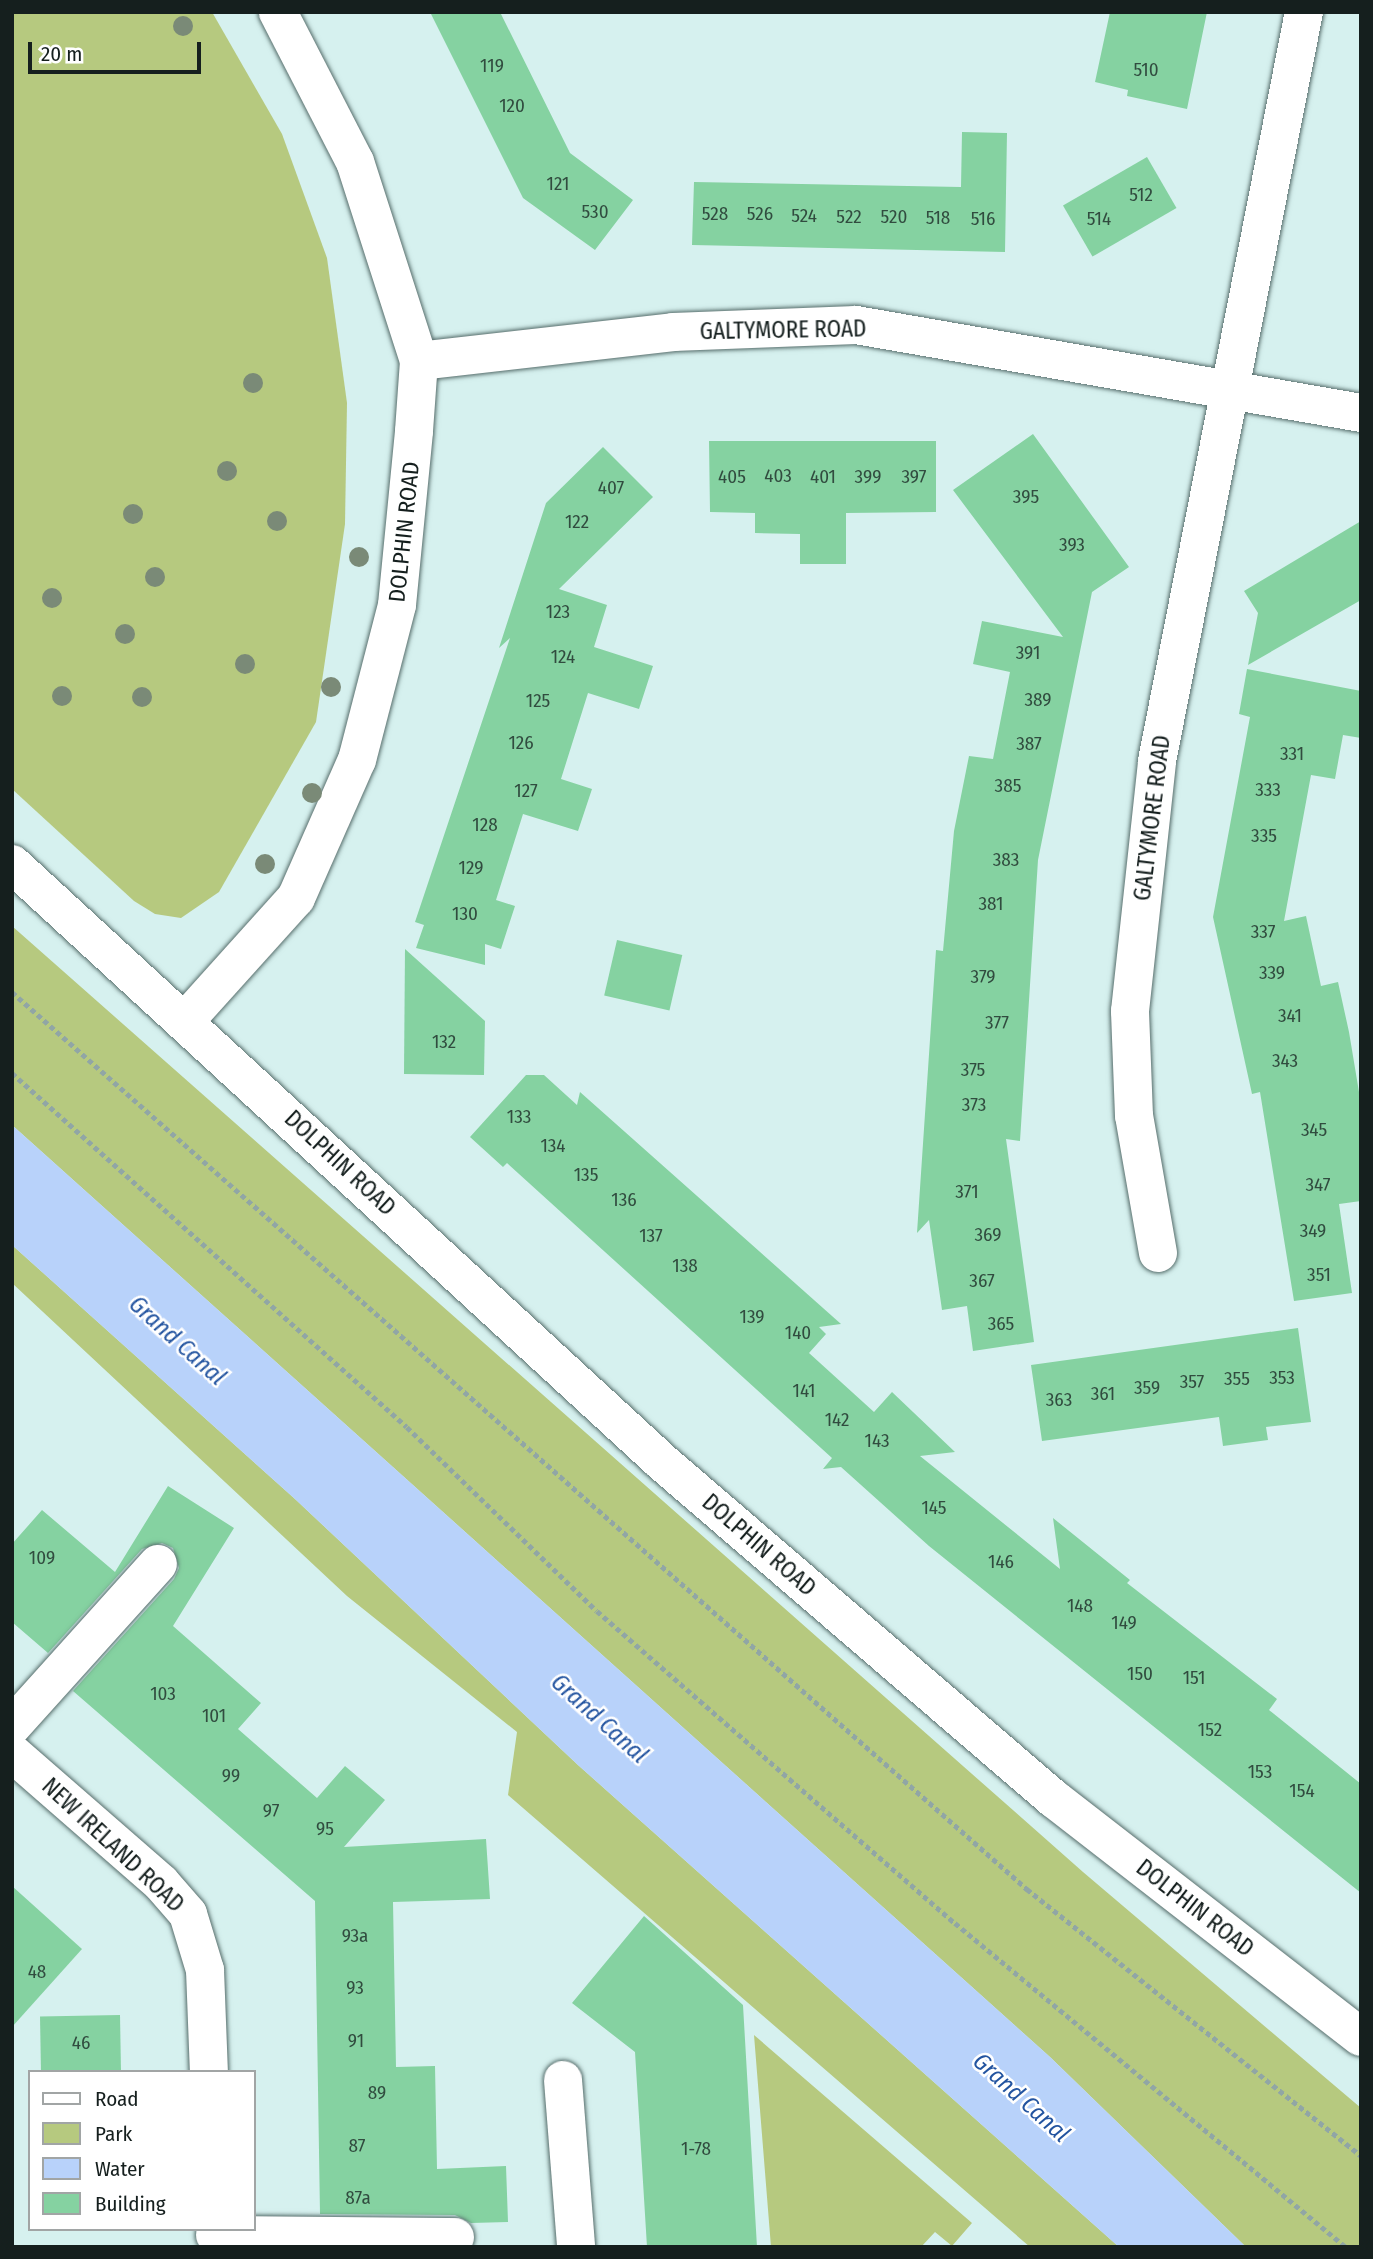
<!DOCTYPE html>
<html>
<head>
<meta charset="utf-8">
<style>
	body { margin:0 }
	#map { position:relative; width:1373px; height:2259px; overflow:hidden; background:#d6f1ef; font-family:"Fira Sans Condensed",sans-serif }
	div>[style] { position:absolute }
	.green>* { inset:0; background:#b6c97f }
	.water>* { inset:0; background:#b8d2fa }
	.building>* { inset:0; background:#85d2a1; transform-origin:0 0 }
	.path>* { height:4.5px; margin-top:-2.25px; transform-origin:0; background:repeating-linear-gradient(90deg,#91a6a5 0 5px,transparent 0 8.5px) }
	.roads { filter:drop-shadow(0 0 2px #576e6c) drop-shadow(0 0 2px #576e6c) }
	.minor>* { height:38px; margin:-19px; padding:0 19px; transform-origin:19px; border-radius:19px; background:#fff }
	.major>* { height:38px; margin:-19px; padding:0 19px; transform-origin:19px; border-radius:19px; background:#fff }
	.trees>* { width:20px; height:20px; margin:-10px; border-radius:50%; background:#7a8a77 }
	span { translate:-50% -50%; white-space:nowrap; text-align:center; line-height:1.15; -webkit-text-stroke:5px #fff; paint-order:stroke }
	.number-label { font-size:19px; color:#314c3f }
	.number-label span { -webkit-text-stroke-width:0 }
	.street-label { font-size:23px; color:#151f1e }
	.water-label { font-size:24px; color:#2354a0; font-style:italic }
	.frame { position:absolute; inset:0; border:14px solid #151f1e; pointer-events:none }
	.legend { position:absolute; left:28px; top:2070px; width:228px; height:161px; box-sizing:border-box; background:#fff; border:2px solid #a1a5a5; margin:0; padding:9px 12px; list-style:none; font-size:21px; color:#151f1e }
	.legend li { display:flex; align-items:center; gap:14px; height:35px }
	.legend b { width:35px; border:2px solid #a1a5a5 }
	.scale { position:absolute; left:28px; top:42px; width:173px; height:32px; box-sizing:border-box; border:4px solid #151f1e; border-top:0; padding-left:9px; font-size:21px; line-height:24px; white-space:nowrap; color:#151f1e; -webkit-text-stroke:5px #fff; paint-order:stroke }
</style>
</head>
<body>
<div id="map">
	<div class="green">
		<div style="clip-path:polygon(12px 12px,212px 12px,282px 134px,327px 258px,347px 403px,345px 524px,316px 722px,219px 892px,181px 918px,155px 914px,134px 901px,12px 789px)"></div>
		<div style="clip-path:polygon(12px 926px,1083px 1872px,1361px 2108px,1361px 2247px,1246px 2247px,1050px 2057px,12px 1125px)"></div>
		<div style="clip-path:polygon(12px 1245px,295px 1499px,578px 1765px,1119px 2247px,1030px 2247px,508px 1795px,517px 1732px,347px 1596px,12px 1283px)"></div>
		<div style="clip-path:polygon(754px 2035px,972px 2223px,952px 2246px,935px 2232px,921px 2247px,771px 2247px)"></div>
	</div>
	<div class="water">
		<div style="clip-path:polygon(12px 1125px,1050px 2057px,1246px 2247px,1119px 2247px,578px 1765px,295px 1499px,12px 1245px)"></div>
	</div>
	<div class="building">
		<div style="clip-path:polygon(430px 12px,500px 12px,570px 153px,633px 200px,595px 250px,523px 198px)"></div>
		<div style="clip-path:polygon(1110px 12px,1207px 12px,1187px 109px,1127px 96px,1128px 90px,1095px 82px)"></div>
		<div style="clip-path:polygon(962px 132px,1007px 133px,1005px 252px,692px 245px,694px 182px,961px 187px)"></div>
		<div style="left:1147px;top:157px;width:59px;height:97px;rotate:60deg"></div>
		<div style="clip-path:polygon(1033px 434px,1129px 567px,1092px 592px,1038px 860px,1020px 1141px,1006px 1139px,1034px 1342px,973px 1351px,967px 1306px,942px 1310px,929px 1220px,917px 1233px,936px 950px,943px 951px,954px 831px,969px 756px,993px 759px,1010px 672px,973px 664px,982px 621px,1063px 637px,953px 490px)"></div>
		<div style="clip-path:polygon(709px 441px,936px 441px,936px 512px,846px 513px,846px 564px,800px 564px,800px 534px,755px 533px,755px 513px,710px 512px)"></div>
		<div style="clip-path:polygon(603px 447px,653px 497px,559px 589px,607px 605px,594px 647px,653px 666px,639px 709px,588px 693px,561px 779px,592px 789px,578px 831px,523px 814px,496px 900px,515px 906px,501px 949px,485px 944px,485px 965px,416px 948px,424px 925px,415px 922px,510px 638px,499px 648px,546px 503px)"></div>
		<div style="clip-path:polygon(1361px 521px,1361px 600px,1248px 665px,1258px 613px,1244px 591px)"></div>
		<div style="clip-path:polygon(1247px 669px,1361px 691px,1361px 738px,1343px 735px,1335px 779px,1311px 775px,1284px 921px,1306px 916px,1321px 986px,1338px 982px,1349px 1032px,1361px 1104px,1361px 1201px,1339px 1204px,1352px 1293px,1294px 1301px,1260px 1092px,1252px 1094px,1213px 917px,1250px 717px,1239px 714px)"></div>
		<div style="left:617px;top:940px;width:67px;height:57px;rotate:13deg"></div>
		<div style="clip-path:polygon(405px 949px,485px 1021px,484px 1075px,404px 1074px)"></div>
		<div style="clip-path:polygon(526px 1075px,544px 1075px,577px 1105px,580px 1092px,841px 1324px,819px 1327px,826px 1334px,809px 1353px,874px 1412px,892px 1392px,955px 1452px,920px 1456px,1060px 1569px,1053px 1518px,1130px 1580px,1127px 1583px,1277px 1699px,1269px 1710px,1361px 1784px,1361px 1893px,929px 1546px,841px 1467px,823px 1469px,832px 1458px,507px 1163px,503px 1167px,470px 1137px)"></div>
		<div style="clip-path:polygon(1298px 1328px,1311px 1422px,1266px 1427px,1268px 1440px,1223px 1446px,1219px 1417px,1042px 1441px,1031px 1365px)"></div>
		<div style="clip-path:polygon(168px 1486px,234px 1528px,173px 1626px,261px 1703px,238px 1729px,317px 1798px,345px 1766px,385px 1800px,344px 1847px,486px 1839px,490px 1899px,393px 1902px,396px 2067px,435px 2066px,437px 2169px,506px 2166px,508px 2222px,471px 2223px,455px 2215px,320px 2214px,315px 1901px,73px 1691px,174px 1579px,179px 1568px,173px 1548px,162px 1543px,142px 1549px,48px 1653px,12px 1622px,12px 1544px,42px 1510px,115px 1572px)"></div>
		<div style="clip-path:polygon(12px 1886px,82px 1949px,12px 2027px)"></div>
		<div style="clip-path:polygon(644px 1916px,743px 2005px,757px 2247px,647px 2247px,635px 2052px,572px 2003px)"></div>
		<div style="left:120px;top:2015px;width:57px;height:80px;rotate:89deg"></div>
	</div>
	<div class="path">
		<div style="left:12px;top:992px;width:1355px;rotate:41.47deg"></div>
		<div style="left:1027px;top:1889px;width:428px;rotate:38.6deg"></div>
		<div style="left:12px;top:1073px;width:530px;rotate:41.87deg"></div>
		<div style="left:407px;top:1427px;width:264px;rotate:44.1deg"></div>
		<div style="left:597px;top:1611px;width:475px;rotate:41.1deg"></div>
		<div style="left:955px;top:1923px;width:508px;rotate:39.65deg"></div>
	</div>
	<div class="roads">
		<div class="minor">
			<div style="left:419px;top:361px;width:256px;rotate:-6.5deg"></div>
			<div style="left:673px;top:332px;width:183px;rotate:-2.2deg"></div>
			<div style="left:856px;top:325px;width:513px;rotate:9.88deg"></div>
			<div style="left:186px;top:1020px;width:164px;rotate:-48deg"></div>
			<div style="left:296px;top:898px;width:151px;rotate:-66.2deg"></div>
			<div style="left:357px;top:760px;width:160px;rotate:-75.5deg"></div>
			<div style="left:397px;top:605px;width:175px;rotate:-84.4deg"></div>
			<div style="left:414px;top:431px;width:70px;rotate:-85.9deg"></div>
			<div style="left:419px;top:361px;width:209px;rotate:-107.8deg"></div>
			<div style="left:355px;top:162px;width:169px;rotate:-117.2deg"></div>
			<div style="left:1158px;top:1253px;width:139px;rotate:-99.9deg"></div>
			<div style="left:1134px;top:1116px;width:105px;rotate:-92.2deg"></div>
			<div style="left:1130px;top:1011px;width:251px;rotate:-83.8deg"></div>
			<div style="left:1157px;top:761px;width:763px;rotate:-78.9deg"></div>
			<div style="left:12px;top:1726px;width:218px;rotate:-48deg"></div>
			<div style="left:12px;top:1753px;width:198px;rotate:41.1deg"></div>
			<div style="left:161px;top:1883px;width:41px;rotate:48.9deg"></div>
			<div style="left:188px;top:1914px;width:59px;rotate:73.1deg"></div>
			<div style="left:205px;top:1970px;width:102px;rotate:87.8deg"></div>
			<div style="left:563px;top:2080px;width:168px;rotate:85.5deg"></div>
			<div style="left:215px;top:2235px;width:240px;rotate:0.5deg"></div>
		</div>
		<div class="major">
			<div style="left:12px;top:864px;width:883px;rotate:42.61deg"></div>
			<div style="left:662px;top:1462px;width:517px;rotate:40.69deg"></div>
			<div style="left:1054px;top:1799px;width:388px;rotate:37.8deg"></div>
		</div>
	</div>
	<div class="trees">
		<div style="left:183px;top:26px"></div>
		<div style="left:253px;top:383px"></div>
		<div style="left:227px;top:471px"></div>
		<div style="left:133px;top:514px"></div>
		<div style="left:277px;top:521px"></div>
		<div style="left:359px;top:557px"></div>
		<div style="left:155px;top:577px"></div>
		<div style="left:52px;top:598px"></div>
		<div style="left:125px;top:634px"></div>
		<div style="left:245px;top:664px"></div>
		<div style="left:331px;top:687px"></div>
		<div style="left:62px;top:696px"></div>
		<div style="left:142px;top:697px"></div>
		<div style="left:312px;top:793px"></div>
		<div style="left:265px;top:864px"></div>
	</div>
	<div class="number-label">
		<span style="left:492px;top:66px">119</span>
		<span style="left:1146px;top:70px">510</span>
		<span style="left:512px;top:106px">120</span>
		<span style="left:558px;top:184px">121</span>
		<span style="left:1141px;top:195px">512</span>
		<span style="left:595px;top:212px">530</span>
		<span style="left:715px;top:214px">528</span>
		<span style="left:760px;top:214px">526</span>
		<span style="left:804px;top:216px">524</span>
		<span style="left:849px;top:217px">522</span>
		<span style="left:894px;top:217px">520</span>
		<span style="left:938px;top:218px">518</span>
		<span style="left:983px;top:219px">516</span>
		<span style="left:1099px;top:219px">514</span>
		<span style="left:778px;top:476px">403</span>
		<span style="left:732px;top:477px">405</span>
		<span style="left:823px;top:477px">401</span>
		<span style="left:868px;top:477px">399</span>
		<span style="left:914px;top:477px">397</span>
		<span style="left:611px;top:488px">407</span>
		<span style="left:1026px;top:497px">395</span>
		<span style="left:577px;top:522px">122</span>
		<span style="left:1072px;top:545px">393</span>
		<span style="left:558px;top:612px">123</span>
		<span style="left:1028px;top:653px">391</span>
		<span style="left:563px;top:657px">124</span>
		<span style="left:1038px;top:700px">389</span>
		<span style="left:538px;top:701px">125</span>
		<span style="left:521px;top:743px">126</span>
		<span style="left:1029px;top:744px">387</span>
		<span style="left:1292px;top:754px">331</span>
		<span style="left:1008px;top:786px">385</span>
		<span style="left:1268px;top:790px">333</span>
		<span style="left:526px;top:791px">127</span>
		<span style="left:485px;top:825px">128</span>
		<span style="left:1264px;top:836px">335</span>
		<span style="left:1006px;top:860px">383</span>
		<span style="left:471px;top:868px">129</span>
		<span style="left:991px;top:904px">381</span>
		<span style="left:465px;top:914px">130</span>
		<span style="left:1263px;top:932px">337</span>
		<span style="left:1272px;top:973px">339</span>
		<span style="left:983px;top:977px">379</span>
		<span style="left:1290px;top:1016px">341</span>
		<span style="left:997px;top:1023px">377</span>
		<span style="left:444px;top:1042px">132</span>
		<span style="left:1285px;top:1061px">343</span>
		<span style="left:973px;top:1070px">375</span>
		<span style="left:974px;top:1105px">373</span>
		<span style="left:519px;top:1117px">133</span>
		<span style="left:1314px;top:1130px">345</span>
		<span style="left:553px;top:1146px">134</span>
		<span style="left:586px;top:1175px">135</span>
		<span style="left:1318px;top:1185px">347</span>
		<span style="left:967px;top:1192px">371</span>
		<span style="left:624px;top:1200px">136</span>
		<span style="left:1313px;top:1231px">349</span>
		<span style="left:988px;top:1235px">369</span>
		<span style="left:651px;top:1236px">137</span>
		<span style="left:685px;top:1266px">138</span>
		<span style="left:1319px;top:1275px">351</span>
		<span style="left:982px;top:1281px">367</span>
		<span style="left:752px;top:1317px">139</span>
		<span style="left:1001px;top:1324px">365</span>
		<span style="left:798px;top:1333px">140</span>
		<span style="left:1282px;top:1378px">353</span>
		<span style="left:1237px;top:1379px">355</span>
		<span style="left:1192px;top:1382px">357</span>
		<span style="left:1147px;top:1388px">359</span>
		<span style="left:804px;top:1391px">141</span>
		<span style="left:1103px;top:1394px">361</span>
		<span style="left:1059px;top:1400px">363</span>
		<span style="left:837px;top:1420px">142</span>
		<span style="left:877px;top:1441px">143</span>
		<span style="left:934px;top:1508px">145</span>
		<span style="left:42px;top:1558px">109</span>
		<span style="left:1001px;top:1562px">146</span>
		<span style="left:1080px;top:1606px">148</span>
		<span style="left:1124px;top:1623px">149</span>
		<span style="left:1140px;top:1674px">150</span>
		<span style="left:1194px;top:1678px">151</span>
		<span style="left:163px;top:1694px">103</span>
		<span style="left:214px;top:1716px">101</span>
		<span style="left:1210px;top:1730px">152</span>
		<span style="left:1260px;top:1772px">153</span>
		<span style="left:231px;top:1776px">99</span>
		<span style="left:1302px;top:1791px">154</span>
		<span style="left:271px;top:1811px">97</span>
		<span style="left:325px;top:1829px">95</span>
		<span style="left:355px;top:1936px">93a</span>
		<span style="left:37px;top:1972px">48</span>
		<span style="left:355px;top:1988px">93</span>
		<span style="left:356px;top:2041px">91</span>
		<span style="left:81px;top:2043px">46</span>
		<span style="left:377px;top:2093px">89</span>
		<span style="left:357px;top:2146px">87</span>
		<span style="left:696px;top:2149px">1-78</span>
		<span style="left:358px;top:2198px">87a</span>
	</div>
	<div class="street-label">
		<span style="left:783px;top:330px;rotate:-1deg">GALTYMORE ROAD</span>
		<span style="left:404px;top:532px;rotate:-84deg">DOLPHIN ROAD</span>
		<span style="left:1152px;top:818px;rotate:-83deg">GALTYMORE ROAD</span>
		<span style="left:340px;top:1163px;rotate:43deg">DOLPHIN ROAD</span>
		<span style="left:759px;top:1545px;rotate:41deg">DOLPHIN ROAD</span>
		<span style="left:113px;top:1845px;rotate:43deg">NEW IRELAND ROAD</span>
		<span style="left:1195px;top:1908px;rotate:38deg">DOLPHIN ROAD</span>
	</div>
	<div class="water-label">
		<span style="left:177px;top:1341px;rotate:42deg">Grand Canal</span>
		<span style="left:599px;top:1719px;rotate:42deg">Grand Canal</span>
		<span style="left:1021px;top:2098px;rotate:42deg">Grand Canal</span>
	</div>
	<div class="frame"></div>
	<ul class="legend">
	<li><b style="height:9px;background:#fff"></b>Road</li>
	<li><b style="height:19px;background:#b6c97f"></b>Park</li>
	<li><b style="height:19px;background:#b8d2fa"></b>Water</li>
	<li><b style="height:19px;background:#85d2a1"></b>Building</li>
	</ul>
	<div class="scale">20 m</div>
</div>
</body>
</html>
